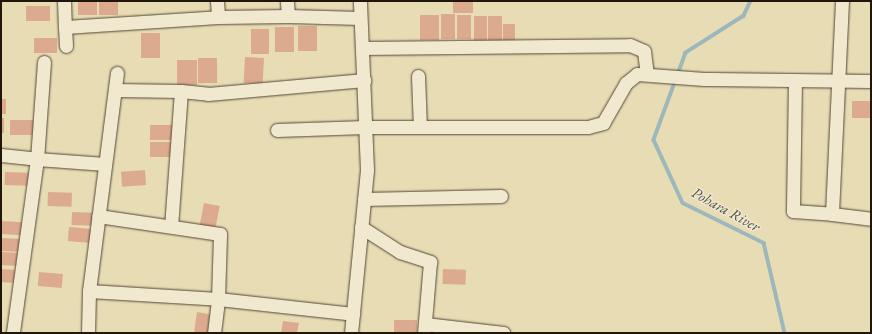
<!DOCTYPE html>
<html>
<head>
<meta charset="utf-8">
<style>
	body { margin:0 }
	#map { position:relative; width:872px; height:334px; overflow:hidden; background:#e8dcb5; font-family:"EB Garamond",serif }
	div>[style] { position:absolute }
	.stream>* { height:3.5px; margin:-1.75px; padding:0 1.75px; transform-origin:1.75px; border-radius:1.75px; background:#9db8ba }
	.building>* { inset:0; background:#dcaa8f; transform-origin:0 0 }
	.roads { filter:drop-shadow(0 0 1px #524834) drop-shadow(0 0 1px #524834) }
	.minor>* { height:13px; margin:-6.5px; padding:0 6.5px; transform-origin:6.5px; border-radius:6.5px; background:#f0e8cf }
	span { translate:-50% -50%; white-space:nowrap; text-align:center; line-height:1.15; -webkit-text-stroke:3px #f0e8cf; paint-order:stroke }
	.water-label { font-size:15px; color:#4c4f47; font-style:italic }
	.frame { position:absolute; inset:0; border:2px solid #201609; pointer-events:none }
</style>
</head>
<body>
<div id="map">
	<div class="stream">
		<div style="left:751px;top:1px;width:17px;rotate:115deg"></div>
		<div style="left:744px;top:16px;width:69px;rotate:147.5deg"></div>
		<div style="left:686px;top:53px;width:93px;rotate:110.2deg"></div>
		<div style="left:654px;top:140px;width:69px;rotate:65.3deg"></div>
		<div style="left:683px;top:203px;width:90px;rotate:26.3deg"></div>
		<div style="left:764px;top:243px;width:92px;rotate:76.9deg"></div>
	</div>
	<div class="building">
		<div style="left:78px;top:1px;width:19px;height:14px"></div>
		<div style="left:99px;top:1px;width:19px;height:14px"></div>
		<div style="left:453px;top:1px;width:20px;height:12px"></div>
		<div style="left:26px;top:6px;width:24px;height:15px"></div>
		<div style="left:441px;top:14px;width:14px;height:25px"></div>
		<div style="left:420px;top:15px;width:19px;height:25px"></div>
		<div style="left:457px;top:15px;width:14px;height:24px"></div>
		<div style="left:474px;top:16px;width:13px;height:25px"></div>
		<div style="left:488px;top:16px;width:14px;height:25px"></div>
		<div style="left:503px;top:24px;width:12px;height:17px"></div>
		<div style="left:298px;top:26px;width:19px;height:25px"></div>
		<div style="left:275px;top:27px;width:19px;height:25px"></div>
		<div style="left:251px;top:29px;width:18px;height:25px"></div>
		<div style="left:141px;top:33px;width:19px;height:25px"></div>
		<div style="left:34px;top:38px;width:23px;height:15px"></div>
		<div style="left:245px;top:57px;width:19px;height:26px;rotate:3deg"></div>
		<div style="left:198px;top:58px;width:19px;height:25px"></div>
		<div style="left:177px;top:60px;width:20px;height:25px"></div>
		<div style="left:1px;top:99px;width:5px;height:15px"></div>
		<div style="left:852px;top:101px;width:19px;height:17px"></div>
		<div style="left:1px;top:118px;width:3px;height:15px"></div>
		<div style="left:10px;top:120px;width:24px;height:15px"></div>
		<div style="left:174px;top:125px;width:15px;height:24px;rotate:90deg"></div>
		<div style="left:174px;top:142px;width:15px;height:24px;rotate:90deg"></div>
		<div style="left:145px;top:170px;width:15px;height:24px;rotate:86deg"></div>
		<div style="left:5px;top:172px;width:24px;height:13px;rotate:2deg"></div>
		<div style="left:48px;top:192px;width:24px;height:14px;rotate:2deg"></div>
		<div style="left:204px;top:203px;width:16px;height:24px;rotate:11deg"></div>
		<div style="left:72px;top:212px;width:24px;height:13px;rotate:2deg"></div>
		<div style="left:1px;top:221px;width:22px;height:13px;rotate:3deg"></div>
		<div style="left:69px;top:227px;width:24px;height:14px;rotate:5deg"></div>
		<div style="left:1px;top:238px;width:21px;height:13px;rotate:3deg"></div>
		<div style="left:1px;top:252px;width:19px;height:13px;rotate:3deg"></div>
		<div style="left:1px;top:269px;width:15px;height:13px;rotate:4deg"></div>
		<div style="left:443px;top:269px;width:23px;height:15px;rotate:2deg"></div>
		<div style="left:39px;top:272px;width:24px;height:14px;rotate:5deg"></div>
		<div style="clip-path:polygon(197px 312px,213px 315px,210px 333px,194px 333px)"></div>
		<div style="left:394px;top:320px;width:23px;height:13px"></div>
		<div style="clip-path:polygon(283px 321px,299px 323px,297px 333px,281px 333px)"></div>
	</div>
	<div class="roads">
		<div class="minor">
			<div style="left:64px;top:1px;width:26px;rotate:88deg"></div>
			<div style="left:65px;top:27px;width:153px;rotate:-3.7deg"></div>
			<div style="left:218px;top:17px;width:70px;rotate:-0.8deg"></div>
			<div style="left:288px;top:16px;width:15px;rotate:-94deg"></div>
			<div style="left:217px;top:1px;width:16px;rotate:86deg"></div>
			<div style="left:842px;top:1px;width:213px;rotate:92.7deg"></div>
			<div style="left:832px;top:214px;width:39px;rotate:7deg"></div>
			<div style="left:288px;top:16px;width:72px;rotate:1.6deg"></div>
			<div style="left:65px;top:27px;width:19px;rotate:87deg"></div>
			<div style="left:362px;top:48px;width:268px;rotate:-0.6deg"></div>
			<div style="left:630px;top:45px;width:15px;rotate:23deg"></div>
			<div style="left:644px;top:51px;width:23px;rotate:83deg"></div>
			<div style="left:44px;top:62px;width:97px;rotate:94.1deg"></div>
			<div style="left:37px;top:159px;width:68px;rotate:4.2deg"></div>
			<div style="left:418px;top:76px;width:51px;rotate:87.8deg"></div>
			<div style="left:795px;top:80px;width:131px;rotate:90.9deg"></div>
			<div style="left:793px;top:211px;width:39px;rotate:4deg"></div>
			<div style="left:115px;top:90px;width:66px;rotate:0.9deg"></div>
			<div style="left:181px;top:91px;width:135px;rotate:94.2deg"></div>
			<div style="left:181px;top:91px;width:27px;rotate:6deg"></div>
			<div style="left:208px;top:94px;width:157px;rotate:-5.1deg"></div>
			<div style="left:277px;top:130px;width:88px;rotate:-2deg"></div>
			<div style="left:365px;top:127px;width:223px"></div>
			<div style="left:588px;top:127px;width:16px;rotate:-15deg"></div>
			<div style="left:603px;top:123px;width:46px;rotate:-60.1deg"></div>
			<div style="left:626px;top:83px;width:14px;rotate:-39deg"></div>
			<div style="left:637px;top:74px;width:67px;rotate:4.3deg"></div>
			<div style="left:704px;top:79px;width:167px;rotate:0.7deg"></div>
			<div style="left:1px;top:155px;width:36px;rotate:6deg"></div>
			<div style="left:37px;top:159px;width:176px;rotate:97.9deg"></div>
			<div style="left:364px;top:199px;width:137px;rotate:-1.3deg"></div>
			<div style="left:361px;top:227px;width:46px;rotate:32.7deg"></div>
			<div style="left:400px;top:252px;width:32px;rotate:18deg"></div>
			<div style="left:430px;top:262px;width:71px;rotate:94.8deg"></div>
			<div style="left:89px;top:291px;width:129px;rotate:3.5deg"></div>
			<div style="left:218px;top:299px;width:65px;rotate:-88.2deg"></div>
			<div style="left:220px;top:234px;width:123px;rotate:-171.6deg"></div>
			<div style="left:425px;top:324px;width:79px;rotate:6.6deg"></div>
			<div style="left:88px;top:333px;width:42px;rotate:-88.6deg"></div>
			<div style="left:89px;top:291px;width:220px;rotate:-82.7deg"></div>
			<div style="left:214px;top:333px;width:34px;rotate:-83deg"></div>
			<div style="left:218px;top:299px;width:136px;rotate:6.3deg"></div>
			<div style="left:351px;top:333px;width:164px;rotate:-84.4deg"></div>
			<div style="left:367px;top:170px;width:169px;rotate:-92.4deg"></div>
		</div>
	</div>
	<div class="water-label">
		<span style="left:726px;top:209px;rotate:29deg">Pohara River</span>
	</div>
	<div class="frame"></div>
</div>
</body>
</html>
